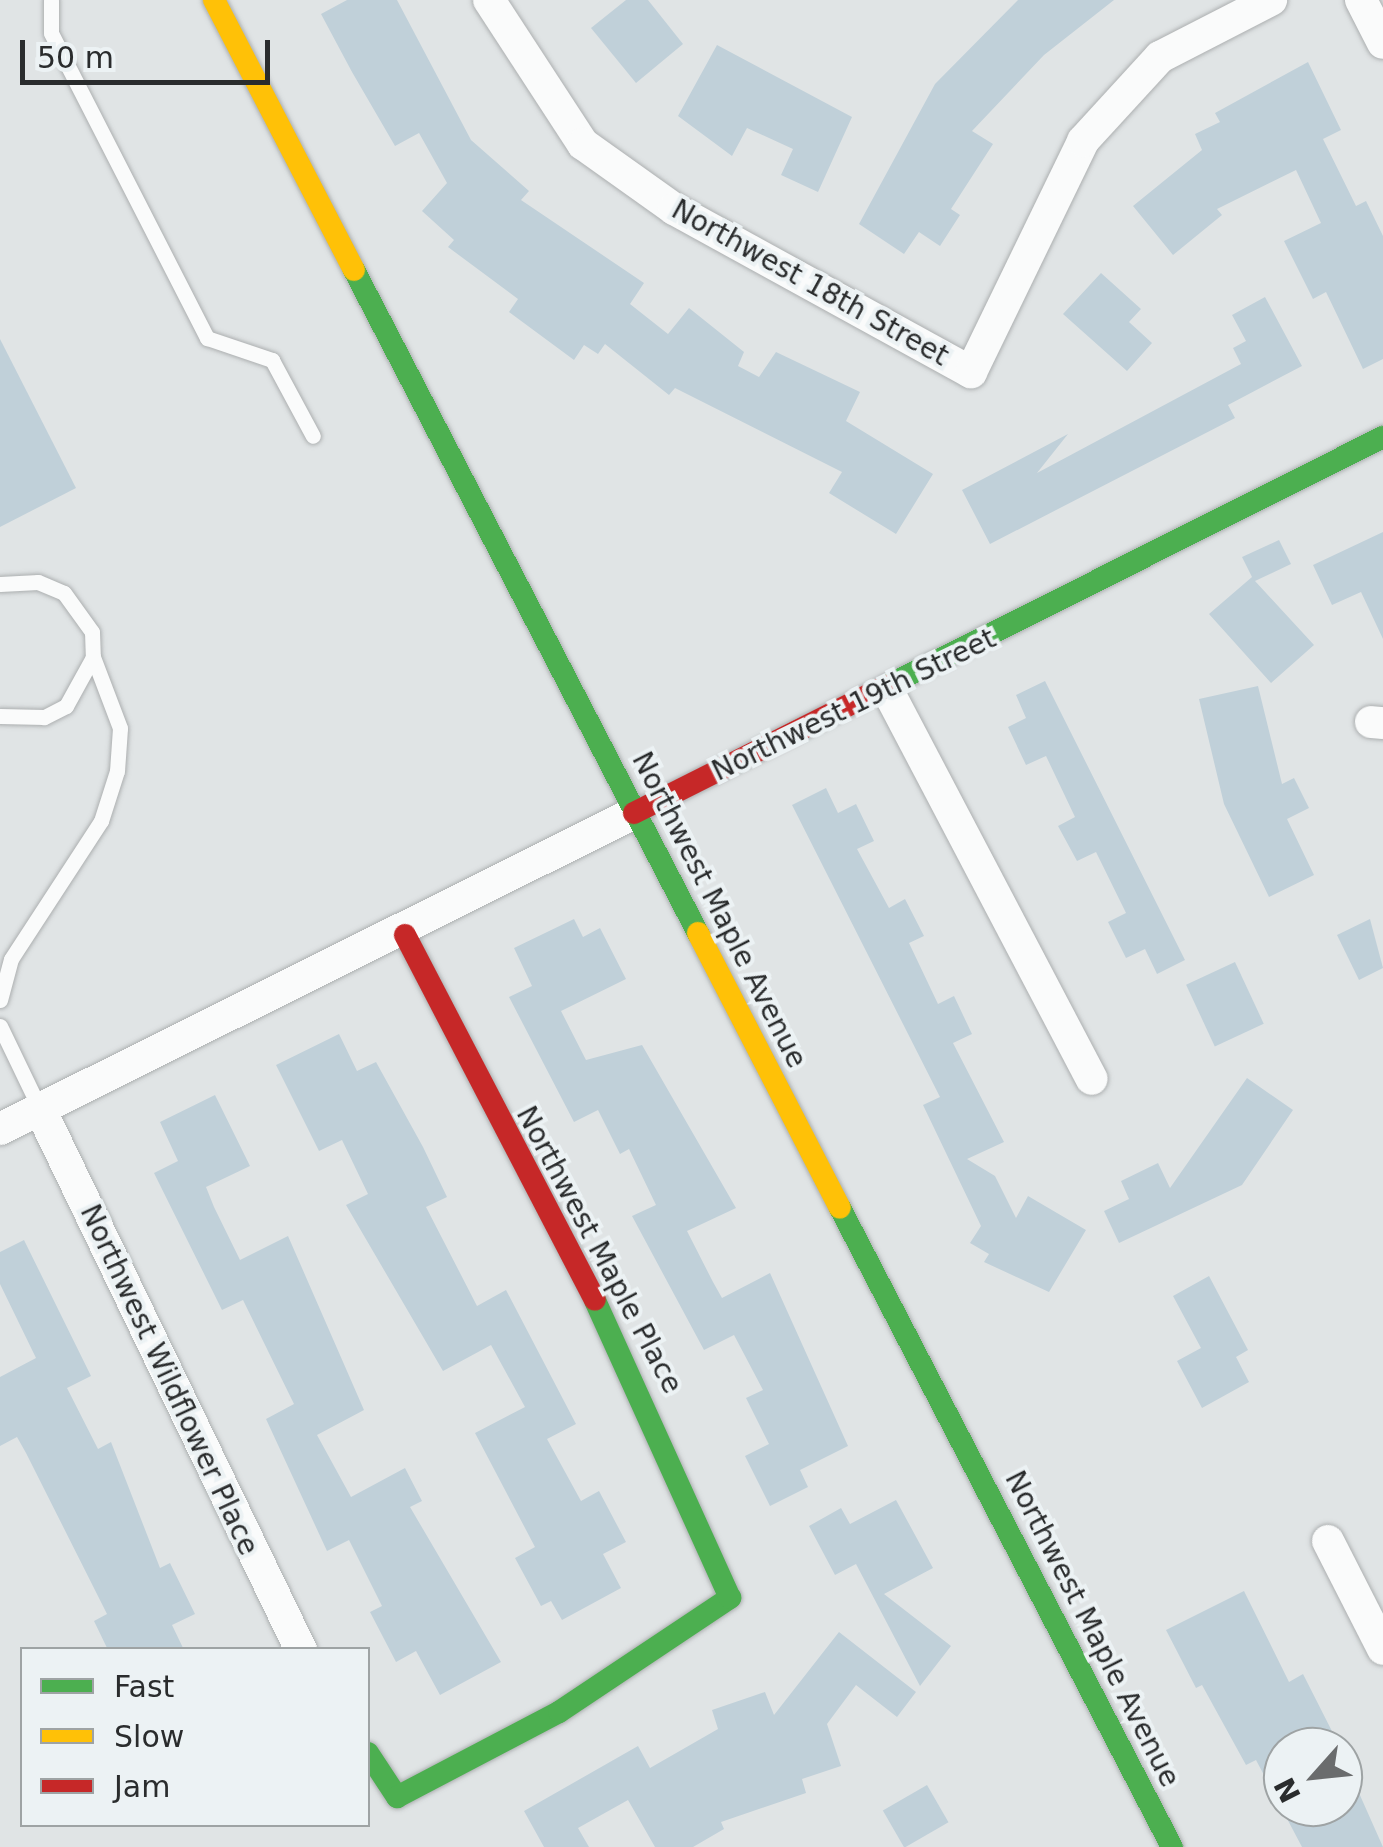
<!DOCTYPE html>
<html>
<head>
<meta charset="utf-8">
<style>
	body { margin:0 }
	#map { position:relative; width:1383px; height:1847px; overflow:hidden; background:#e0e4e5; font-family:"DejaVu Sans",sans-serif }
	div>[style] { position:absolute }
	.building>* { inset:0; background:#c0d0d9; transform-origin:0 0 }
	.roads { filter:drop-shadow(0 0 2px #acafb0) drop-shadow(0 0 2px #acafb0) }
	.lane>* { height:15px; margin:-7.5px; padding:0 7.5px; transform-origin:7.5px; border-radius:7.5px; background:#fafbfb }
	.street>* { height:32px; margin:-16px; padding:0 16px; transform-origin:16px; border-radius:16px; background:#fafbfb }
	.fast>* { height:22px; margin:-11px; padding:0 11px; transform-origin:11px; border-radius:11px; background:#4caf50 }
	.slow>* { height:22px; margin:-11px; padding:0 11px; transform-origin:11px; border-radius:11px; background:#ffc107 }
	.jam>* { height:22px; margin:-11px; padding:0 11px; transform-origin:11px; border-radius:11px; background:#c62828 }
	span { translate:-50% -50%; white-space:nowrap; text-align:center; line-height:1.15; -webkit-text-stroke:8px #ecf2f4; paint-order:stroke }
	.street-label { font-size:28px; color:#2a2c2d }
	.legend { position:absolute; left:20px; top:1647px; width:350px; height:180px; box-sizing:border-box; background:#ecf2f4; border:2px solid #9ea3a4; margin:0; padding:12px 18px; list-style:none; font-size:30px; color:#2a2c2d }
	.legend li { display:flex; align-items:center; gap:20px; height:50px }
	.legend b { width:50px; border:2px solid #9ea3a4 }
	.north { position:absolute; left:1263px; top:1727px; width:100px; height:100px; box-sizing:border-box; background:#ecf2f4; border:2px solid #9ea3a4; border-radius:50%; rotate:243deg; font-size:28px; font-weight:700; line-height:40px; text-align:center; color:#2a2c2d }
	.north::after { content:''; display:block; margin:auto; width:35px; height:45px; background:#6a6c6d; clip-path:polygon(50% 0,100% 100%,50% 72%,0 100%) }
	.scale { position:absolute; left:20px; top:40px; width:250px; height:45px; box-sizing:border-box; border:5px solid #2a2c2d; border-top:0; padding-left:12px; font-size:30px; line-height:35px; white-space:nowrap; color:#2a2c2d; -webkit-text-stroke:8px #ecf2f4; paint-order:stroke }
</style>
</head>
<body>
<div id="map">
	<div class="building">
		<div style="clip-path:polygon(347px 0,397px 0,471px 140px,529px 191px,521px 200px,644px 283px,630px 304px,668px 334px,689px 308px,744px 352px,738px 366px,759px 377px,776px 352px,860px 392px,846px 421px,933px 474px,896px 534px,829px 493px,842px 472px,675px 388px,669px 395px,605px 344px,598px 354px,584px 345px,574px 360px,509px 312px,518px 299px,448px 247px,454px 240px,422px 211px,447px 183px,419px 133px,395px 146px,352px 72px,321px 14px)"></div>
		<div style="clip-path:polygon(626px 0,648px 0,683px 44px,636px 83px,591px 28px)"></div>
		<div style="clip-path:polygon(1018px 0,1114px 0,1044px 55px,972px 131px,993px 144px,951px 209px,960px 215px,940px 246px,919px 232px,904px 254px,859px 224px,935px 84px)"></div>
		<div style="clip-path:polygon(717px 45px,852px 117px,818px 192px,781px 175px,793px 149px,747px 128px,732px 156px,678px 116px)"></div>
		<div style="clip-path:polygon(1308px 62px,1341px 130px,1323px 139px,1356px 206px,1366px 201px,1383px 236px,1383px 359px,1363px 369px,1326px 292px,1313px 299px,1284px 241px,1321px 223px,1296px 170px,1217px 209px,1222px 215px,1173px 255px,1133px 206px,1202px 150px,1195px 134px,1220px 122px,1215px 113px)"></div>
		<div style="clip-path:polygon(1101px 273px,1141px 309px,1129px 322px,1152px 343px,1127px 371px,1063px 314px)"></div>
		<div style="clip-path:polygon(1265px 297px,1302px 366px,1228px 405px,1235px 418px,990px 544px,962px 490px,1068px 434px,1037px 473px,1241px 364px,1233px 348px,1246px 341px,1232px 315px)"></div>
		<div style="clip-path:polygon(0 339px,76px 488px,0 527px)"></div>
		<div style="clip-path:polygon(1383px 532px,1383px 639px,1361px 592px,1332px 605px,1313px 565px)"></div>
		<div style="clip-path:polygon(1279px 540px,1291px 564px,1255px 581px,1314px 645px,1271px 683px,1209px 614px,1252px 577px,1242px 557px)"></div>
		<div style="clip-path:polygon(1045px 681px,1185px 960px,1157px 974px,1145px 949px,1126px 958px,1108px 922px,1126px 913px,1096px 852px,1077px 861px,1058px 826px,1075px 817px,1046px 756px,1026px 765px,1008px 727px,1026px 718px,1016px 695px)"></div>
		<div style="clip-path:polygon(1258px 686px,1282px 784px,1294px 778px,1309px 808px,1287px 819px,1314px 875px,1269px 897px,1224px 804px,1199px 699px)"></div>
		<div style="clip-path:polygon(826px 788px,838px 813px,856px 804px,874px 841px,857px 849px,889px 908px,905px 899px,924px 936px,909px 943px,938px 1004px,954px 996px,972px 1034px,953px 1043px,1004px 1142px,967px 1159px,995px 1176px,1016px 1218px,1028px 1196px,1086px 1230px,1049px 1292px,984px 1262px,989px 1254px,970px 1243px,981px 1226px,923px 1105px,940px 1097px,792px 805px)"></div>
		<div style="clip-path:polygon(574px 919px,583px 937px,600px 928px,626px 979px,561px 1011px,586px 1060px,642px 1045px,736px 1208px,687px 1231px,713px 1282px,722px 1298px,770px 1273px,848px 1446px,800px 1470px,808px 1487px,770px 1506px,745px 1456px,769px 1444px,746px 1398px,763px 1390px,734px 1335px,704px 1350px,632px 1216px,656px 1205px,629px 1149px,620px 1154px,598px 1110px,574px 1122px,509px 997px,532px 986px,514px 948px)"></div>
		<div style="clip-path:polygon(1370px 919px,1383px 968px,1359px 980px,1337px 935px)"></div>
		<div style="left:1235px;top:962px;width:68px;height:54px;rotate:65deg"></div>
		<div style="clip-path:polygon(339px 1034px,357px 1071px,376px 1062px,423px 1147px,447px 1197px,426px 1207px,477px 1306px,506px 1290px,576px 1424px,547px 1439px,581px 1501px,599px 1491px,626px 1542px,603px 1554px,621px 1588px,562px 1620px,551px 1601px,541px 1606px,515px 1558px,535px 1547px,475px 1433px,525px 1407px,491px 1345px,443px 1371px,346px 1205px,368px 1194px,342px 1140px,319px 1151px,276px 1065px)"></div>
		<div style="clip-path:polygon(1247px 1078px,1293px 1110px,1242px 1185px,1119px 1243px,1104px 1211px,1129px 1199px,1121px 1181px,1158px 1163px,1170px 1188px)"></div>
		<div style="clip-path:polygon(215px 1095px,250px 1166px,206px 1187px,214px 1207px,240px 1260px,288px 1236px,364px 1410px,317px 1435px,351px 1497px,405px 1468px,422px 1501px,410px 1507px,501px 1662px,440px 1695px,416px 1651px,396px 1662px,370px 1612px,382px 1606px,349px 1540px,327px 1551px,266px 1419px,294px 1404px,243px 1300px,222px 1310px,154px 1173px,178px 1161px,160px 1122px)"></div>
		<div style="clip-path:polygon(24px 1240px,91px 1376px,67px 1388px,98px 1449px,111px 1442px,160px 1568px,170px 1563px,195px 1614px,172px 1625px,184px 1650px,108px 1650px,94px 1621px,107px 1614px,26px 1453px,17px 1437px,0 1446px,0 1377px,36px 1358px,0 1284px,0 1252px)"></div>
		<div style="clip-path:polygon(1209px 1276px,1248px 1350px,1236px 1357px,1249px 1382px,1202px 1408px,1177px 1361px,1201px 1348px,1173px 1296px)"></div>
		<div style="clip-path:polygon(896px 1500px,933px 1568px,884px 1594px,951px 1646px,920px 1686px,856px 1564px,835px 1575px,809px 1526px,841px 1508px,850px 1524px)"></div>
		<div style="clip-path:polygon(1244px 1591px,1289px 1682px,1303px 1674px,1340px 1747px,1283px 1747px,1283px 1807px,1343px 1807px,1343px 1757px,1383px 1847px,1302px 1847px,1256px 1760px,1246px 1765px,1202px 1685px,1196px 1688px,1166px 1630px)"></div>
		<div style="clip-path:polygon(839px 1632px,916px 1692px,897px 1717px,856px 1685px,827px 1724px,841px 1766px,802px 1779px,806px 1793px,721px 1822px,724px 1829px,693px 1847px,655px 1847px,628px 1800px,578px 1828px,589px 1847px,544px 1847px,524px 1811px,638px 1746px,650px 1768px,718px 1729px,712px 1710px,765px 1692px,774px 1715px)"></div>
		<div style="left:927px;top:1785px;width:43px;height:51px;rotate:60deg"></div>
	</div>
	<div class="roads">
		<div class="lane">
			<div style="left:51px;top:0;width:33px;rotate:90deg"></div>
			<div style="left:51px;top:33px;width:343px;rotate:62.9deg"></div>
			<div style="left:207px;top:338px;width:69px;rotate:18.7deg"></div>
			<div style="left:272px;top:360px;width:86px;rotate:61.7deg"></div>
			<div style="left:0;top:584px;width:38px;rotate:-3deg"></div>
			<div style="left:38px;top:582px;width:28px;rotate:23deg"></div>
			<div style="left:64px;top:593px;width:48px;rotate:54.3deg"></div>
			<div style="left:92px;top:632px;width:25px;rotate:88deg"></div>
			<div style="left:93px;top:657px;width:56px;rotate:118.9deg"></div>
			<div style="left:66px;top:706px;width:25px;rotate:153deg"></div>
			<div style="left:44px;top:717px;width:44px;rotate:-178.7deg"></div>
			<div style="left:0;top:1000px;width:42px;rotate:-75deg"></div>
			<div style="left:11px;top:959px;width:165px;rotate:-56.9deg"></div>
			<div style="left:101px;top:821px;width:52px;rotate:-72.3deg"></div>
			<div style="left:117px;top:771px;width:43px;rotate:-86deg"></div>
			<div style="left:120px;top:728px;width:76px;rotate:-110.8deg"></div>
			<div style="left:0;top:1026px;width:92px;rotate:64.3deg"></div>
		</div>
		<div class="street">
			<div style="left:489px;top:0;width:172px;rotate:56.9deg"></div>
			<div style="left:583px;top:144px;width:112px;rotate:35.5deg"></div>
			<div style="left:674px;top:209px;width:339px;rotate:28.8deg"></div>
			<div style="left:971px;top:372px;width:257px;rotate:-64.1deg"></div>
			<div style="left:1083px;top:141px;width:114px;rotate:-47.5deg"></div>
			<div style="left:1160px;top:57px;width:125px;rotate:-27.2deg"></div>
			<div style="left:1361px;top:0;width:48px;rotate:62.9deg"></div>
			<div style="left:888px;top:691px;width:438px;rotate:62.3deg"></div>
			<div style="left:1371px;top:722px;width:12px;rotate:5deg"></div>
			<div style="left:40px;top:1109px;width:601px;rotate:64.25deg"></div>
			<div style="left:0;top:1129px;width:708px;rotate:-26.49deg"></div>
			<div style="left:1328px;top:1541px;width:121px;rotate:63deg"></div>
		</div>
		<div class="fast">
			<div style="left:354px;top:270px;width:747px;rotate:62.58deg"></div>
			<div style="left:887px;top:686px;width:555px;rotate:-26.66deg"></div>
			<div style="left:840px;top:1208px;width:720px;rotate:62.55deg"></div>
			<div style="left:368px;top:1753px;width:53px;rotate:56.6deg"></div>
			<div style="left:397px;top:1797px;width:183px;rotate:-27.7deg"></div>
			<div style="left:559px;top:1712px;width:206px;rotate:-33.7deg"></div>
			<div style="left:730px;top:1598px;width:327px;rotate:-114.4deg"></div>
		</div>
		<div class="slow">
			<div style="left:214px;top:0;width:304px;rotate:62.6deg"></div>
			<div style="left:698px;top:933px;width:309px;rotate:62.7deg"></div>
		</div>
		<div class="jam">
			<div style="left:634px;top:813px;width:283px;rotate:-26.7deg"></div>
			<div style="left:405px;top:935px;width:411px;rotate:62.5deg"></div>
		</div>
	</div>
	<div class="street-label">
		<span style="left:810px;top:283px;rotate:29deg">Northwest 18th Street</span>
		<span style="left:854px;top:705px;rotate:-26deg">Northwest 19th Street</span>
		<span style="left:719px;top:910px;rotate:63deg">Northwest Maple Avenue</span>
		<span style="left:599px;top:1250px;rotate:62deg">Northwest Maple Place</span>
		<span style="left:169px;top:1380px;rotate:65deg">Northwest Wildflower Place</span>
		<span style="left:1092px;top:1629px;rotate:63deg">Northwest Maple Avenue</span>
	</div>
	<ul class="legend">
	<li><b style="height:12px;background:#4caf50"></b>Fast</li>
	<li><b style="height:12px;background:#ffc107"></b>Slow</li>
	<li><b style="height:12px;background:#c62828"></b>Jam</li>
	</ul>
	<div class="north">N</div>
	<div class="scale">50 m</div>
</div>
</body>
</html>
